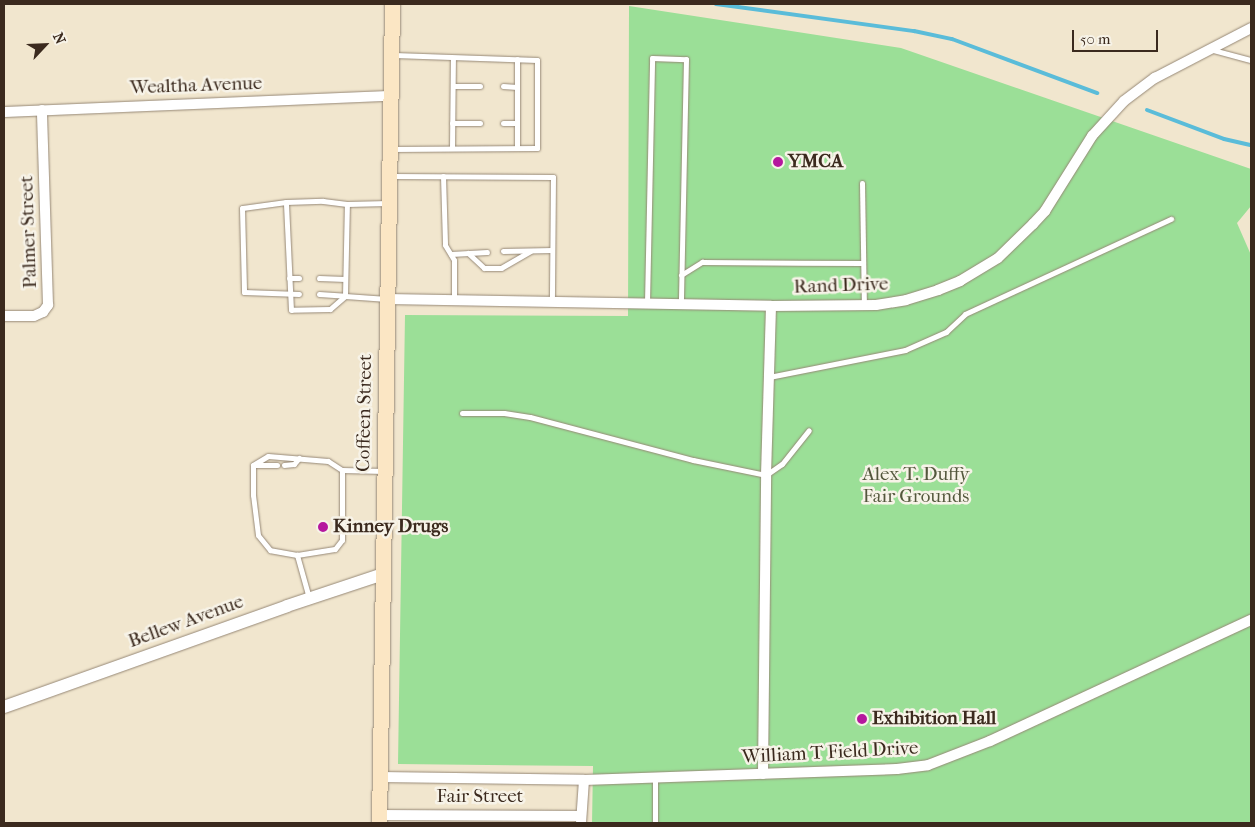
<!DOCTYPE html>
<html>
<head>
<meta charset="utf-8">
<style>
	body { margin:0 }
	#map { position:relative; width:1255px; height:827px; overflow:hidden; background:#f1e6ce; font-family:"IM FELL French Canon",serif }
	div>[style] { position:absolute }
	.green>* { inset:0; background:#9bdf97 }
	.stream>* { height:4px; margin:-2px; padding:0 2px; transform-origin:2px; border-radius:2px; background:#5abcd9 }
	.roads { filter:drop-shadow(0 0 1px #968876) drop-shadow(0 0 1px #968876) }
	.service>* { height:5px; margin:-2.5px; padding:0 2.5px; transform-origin:2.5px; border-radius:2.5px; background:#fff }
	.minor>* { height:10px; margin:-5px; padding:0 5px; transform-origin:5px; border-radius:5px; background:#fff }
	.tertiary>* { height:12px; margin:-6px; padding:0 6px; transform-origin:6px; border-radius:6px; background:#fff }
	.secondary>* { height:15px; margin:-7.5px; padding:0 7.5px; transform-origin:7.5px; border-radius:7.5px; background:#fbe6c4 }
	.dots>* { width:14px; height:14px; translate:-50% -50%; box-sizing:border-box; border:2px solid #f7f3e8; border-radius:50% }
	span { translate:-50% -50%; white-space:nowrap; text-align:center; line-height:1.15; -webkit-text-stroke:5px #f7f3e8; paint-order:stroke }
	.street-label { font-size:19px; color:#3b2a1e }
	.poi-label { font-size:19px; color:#3b2a1e; font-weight:700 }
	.left { translate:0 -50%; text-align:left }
	.park-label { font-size:19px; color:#53573c }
	.frame { position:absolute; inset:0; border:5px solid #3b2a1e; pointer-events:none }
	.north { position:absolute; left:20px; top:20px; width:50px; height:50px; -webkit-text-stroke:4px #f7f3e8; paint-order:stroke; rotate:65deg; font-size:14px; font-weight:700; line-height:20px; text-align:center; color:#3b2a1e }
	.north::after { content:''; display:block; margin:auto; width:18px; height:22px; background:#3b2a1e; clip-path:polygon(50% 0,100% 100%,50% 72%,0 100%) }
	.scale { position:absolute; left:1072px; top:30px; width:86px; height:22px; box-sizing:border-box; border:2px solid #3b2a1e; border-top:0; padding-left:6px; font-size:15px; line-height:18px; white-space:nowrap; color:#3b2a1e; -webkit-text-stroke:4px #f7f3e8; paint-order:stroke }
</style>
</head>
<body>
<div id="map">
	<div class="green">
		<div style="clip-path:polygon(629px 6px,901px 48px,1251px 169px,1251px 206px,1237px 223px,1251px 255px,1251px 823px,592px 823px,593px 766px,398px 764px,405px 315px,628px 316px)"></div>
	</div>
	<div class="stream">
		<div style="left:716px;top:4px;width:200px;rotate:7.8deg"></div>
		<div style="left:914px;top:31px;width:39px;rotate:12deg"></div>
		<div style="left:952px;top:39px;width:155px;rotate:20.4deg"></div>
		<div style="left:1147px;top:110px;width:82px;rotate:20.6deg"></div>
		<div style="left:1224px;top:139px;width:28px;rotate:13deg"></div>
	</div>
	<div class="roads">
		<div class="service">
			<div style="left:1213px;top:50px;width:39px;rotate:15deg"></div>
			<div style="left:517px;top:59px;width:89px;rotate:90deg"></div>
			<div style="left:453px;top:86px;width:27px"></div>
			<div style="left:503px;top:86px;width:14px;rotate:4deg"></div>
			<div style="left:452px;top:123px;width:28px"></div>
			<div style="left:503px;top:123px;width:14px"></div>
			<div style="left:452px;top:148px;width:90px;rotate:-89.4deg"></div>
			<div style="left:392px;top:149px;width:145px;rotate:-0.4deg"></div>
			<div style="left:537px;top:148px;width:88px;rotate:-90deg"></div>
			<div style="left:537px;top:60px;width:143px;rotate:-178deg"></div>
			<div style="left:392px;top:176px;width:161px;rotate:0.4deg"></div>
			<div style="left:553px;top:177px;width:125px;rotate:90.5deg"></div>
			<div style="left:443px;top:176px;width:69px;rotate:88.3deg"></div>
			<div style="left:445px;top:245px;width:17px;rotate:59deg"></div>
			<div style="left:454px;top:260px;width:40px;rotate:90deg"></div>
			<div style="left:862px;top:183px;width:122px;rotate:89.1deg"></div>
			<div style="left:286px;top:202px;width:44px;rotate:172.2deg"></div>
			<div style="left:242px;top:208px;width:84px;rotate:88.6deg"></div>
			<div style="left:244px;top:292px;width:55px;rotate:2.1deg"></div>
			<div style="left:503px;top:251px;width:49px;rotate:-1.2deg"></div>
			<div style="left:468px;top:253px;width:22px;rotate:43deg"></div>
			<div style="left:484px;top:268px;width:17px"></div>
			<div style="left:501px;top:268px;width:34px;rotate:-30deg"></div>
			<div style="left:451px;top:254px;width:36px;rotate:-3deg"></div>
			<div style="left:681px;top:275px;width:25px;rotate:-32deg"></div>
			<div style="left:702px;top:262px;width:161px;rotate:0.4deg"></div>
			<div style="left:289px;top:278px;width:10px"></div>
			<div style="left:319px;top:278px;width:26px;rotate:2deg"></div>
			<div style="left:319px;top:294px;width:26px;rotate:4deg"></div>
			<div style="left:345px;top:296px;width:20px;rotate:139deg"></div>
			<div style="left:330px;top:309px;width:39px;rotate:179deg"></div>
			<div style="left:291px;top:310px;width:108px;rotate:-92.7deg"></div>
			<div style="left:286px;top:202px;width:37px;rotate:-2deg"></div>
			<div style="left:323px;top:201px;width:24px;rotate:7deg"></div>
			<div style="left:387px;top:299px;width:42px;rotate:-175.9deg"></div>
			<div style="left:345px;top:296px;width:92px;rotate:-88.8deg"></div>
			<div style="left:347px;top:204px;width:41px;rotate:-1.4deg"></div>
			<div style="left:647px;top:303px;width:245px;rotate:-88.8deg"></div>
			<div style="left:652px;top:58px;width:34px;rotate:2deg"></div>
			<div style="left:686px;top:59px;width:245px;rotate:91.2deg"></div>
			<div style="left:769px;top:377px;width:139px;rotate:-11.2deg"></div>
			<div style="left:905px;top:350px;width:45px;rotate:-23.7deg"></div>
			<div style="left:946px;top:332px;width:26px;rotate:-43deg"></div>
			<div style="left:965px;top:314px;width:227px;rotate:-24.8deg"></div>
			<div style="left:462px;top:413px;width:42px"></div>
			<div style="left:504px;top:413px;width:26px;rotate:9deg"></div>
			<div style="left:530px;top:417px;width:169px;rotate:14.8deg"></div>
			<div style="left:693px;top:460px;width:75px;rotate:11.6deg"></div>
			<div style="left:766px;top:475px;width:19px;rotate:-35deg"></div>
			<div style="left:782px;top:464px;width:43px;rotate:-51.5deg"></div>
			<div style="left:255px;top:465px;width:22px"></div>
			<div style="left:284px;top:465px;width:10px;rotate:-6deg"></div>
			<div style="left:294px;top:464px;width:8px;rotate:-50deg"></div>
			<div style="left:297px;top:555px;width:27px;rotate:-170deg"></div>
			<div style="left:270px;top:550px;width:19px;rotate:-129deg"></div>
			<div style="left:258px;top:535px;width:40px;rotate:-97.1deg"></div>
			<div style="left:253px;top:495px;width:30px;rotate:-90deg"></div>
			<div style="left:253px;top:465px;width:17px;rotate:-31deg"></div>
			<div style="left:268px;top:456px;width:60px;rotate:4.8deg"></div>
			<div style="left:328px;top:461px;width:17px;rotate:33deg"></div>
			<div style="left:342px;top:470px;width:42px;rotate:1.4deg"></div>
			<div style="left:309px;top:598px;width:45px;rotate:-105.6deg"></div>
			<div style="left:297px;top:555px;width:38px;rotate:-9deg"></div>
			<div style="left:335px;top:549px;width:11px;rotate:-52deg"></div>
			<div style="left:342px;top:540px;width:70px;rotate:-90deg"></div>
			<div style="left:655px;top:778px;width:45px;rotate:90deg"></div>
		</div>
		<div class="minor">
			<div style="left:4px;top:112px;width:386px;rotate:-2.4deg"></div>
			<div style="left:387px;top:299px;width:384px;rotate:1deg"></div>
			<div style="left:771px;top:306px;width:105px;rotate:-0.5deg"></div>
			<div style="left:876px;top:305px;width:30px;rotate:-9deg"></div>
			<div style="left:906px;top:300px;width:34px;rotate:-17deg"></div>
			<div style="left:938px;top:290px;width:24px;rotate:-22deg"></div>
			<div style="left:960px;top:281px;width:44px;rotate:-31.2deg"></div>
			<div style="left:998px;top:258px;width:49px;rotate:-44.2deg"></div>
			<div style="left:1033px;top:224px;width:18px;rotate:-47deg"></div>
			<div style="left:1045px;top:211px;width:89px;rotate:-57.9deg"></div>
			<div style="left:1092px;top:136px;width:47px;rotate:-47.6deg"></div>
			<div style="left:1124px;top:101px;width:39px;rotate:-37deg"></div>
			<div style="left:1155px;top:78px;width:108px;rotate:-27.5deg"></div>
			<div style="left:4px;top:316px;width:30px"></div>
			<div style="left:34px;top:316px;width:10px;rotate:-24deg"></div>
			<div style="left:43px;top:312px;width:9px;rotate:-54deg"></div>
			<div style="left:48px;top:305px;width:195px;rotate:-91.8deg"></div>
			<div style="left:763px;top:774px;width:299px;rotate:-89.4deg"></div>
			<div style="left:766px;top:475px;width:169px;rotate:-88.3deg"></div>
			<div style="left:380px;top:777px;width:204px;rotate:0.8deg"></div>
			<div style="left:584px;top:780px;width:313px;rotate:-2deg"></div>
			<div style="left:897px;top:769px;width:31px;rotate:-7deg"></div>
			<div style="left:928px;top:765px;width:66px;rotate:-21.2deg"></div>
			<div style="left:990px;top:741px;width:288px;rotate:-24.9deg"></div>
			<div style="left:379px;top:815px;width:202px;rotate:0.3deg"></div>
			<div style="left:581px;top:823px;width:43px;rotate:-86deg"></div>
		</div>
		<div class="tertiary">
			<div style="left:4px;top:707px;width:300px;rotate:-19.6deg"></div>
			<div style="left:287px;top:606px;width:101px;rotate:-18.4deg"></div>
		</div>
		<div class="secondary">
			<div style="left:379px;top:823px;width:819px;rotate:-89.09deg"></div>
		</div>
	</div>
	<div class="dots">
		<div style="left:778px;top:162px;background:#b5179e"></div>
		<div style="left:323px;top:527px;background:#b5179e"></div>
		<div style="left:862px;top:719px;background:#b5179e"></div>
	</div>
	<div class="street-label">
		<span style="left:196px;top:86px;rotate:-2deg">Wealtha Avenue</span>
		<span style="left:29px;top:232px;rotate:-92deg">Palmer Street</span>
		<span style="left:841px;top:286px;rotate:-2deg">Rand Drive</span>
		<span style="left:365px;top:413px;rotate:-89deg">Coffeen Street</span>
		<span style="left:186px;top:622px;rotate:-20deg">Bellew Avenue</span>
		<span style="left:830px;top:753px;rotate:-3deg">William T Field Drive</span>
		<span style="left:480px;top:797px">Fair Street</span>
	</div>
	<div class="poi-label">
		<span class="left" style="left:788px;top:162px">YMCA</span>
		<span class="left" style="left:333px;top:527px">Kinney Drugs</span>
		<span class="left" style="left:872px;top:719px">Exhibition Hall</span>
	</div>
	<div class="park-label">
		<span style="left:916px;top:486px">Alex T. Duffy<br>Fair Grounds</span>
	</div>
	<div class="frame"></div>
	<div class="north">N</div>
	<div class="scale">50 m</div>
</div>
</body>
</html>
